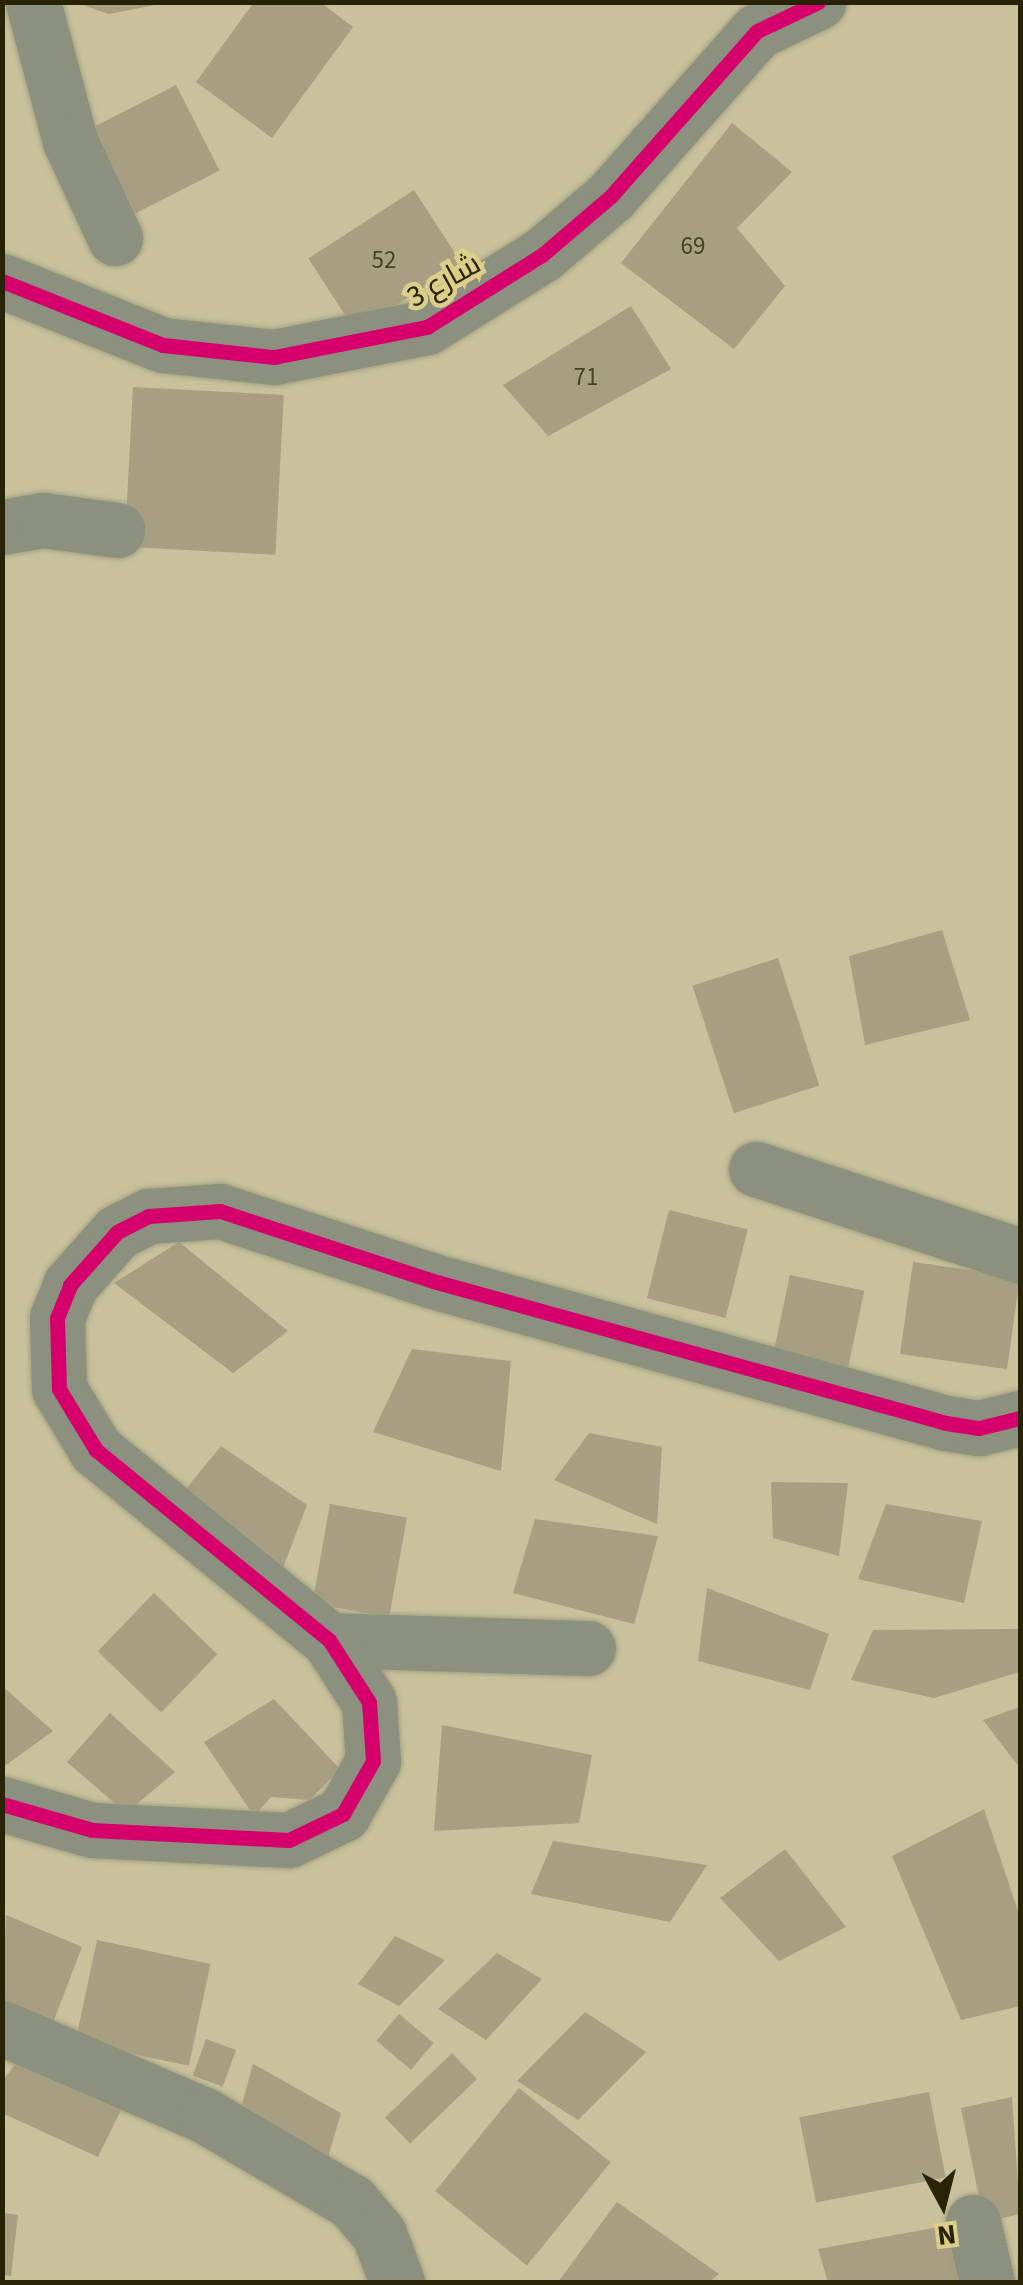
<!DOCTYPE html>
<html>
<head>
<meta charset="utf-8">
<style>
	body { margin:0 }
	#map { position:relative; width:1023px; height:2285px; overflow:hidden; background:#c8c19b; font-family:"Source Sans 3",Cairo,sans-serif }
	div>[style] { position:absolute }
	.building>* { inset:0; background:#a89e82; transform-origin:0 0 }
	.roads { filter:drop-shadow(0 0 2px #a59f80) drop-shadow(0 0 2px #a59f80) }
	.minor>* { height:55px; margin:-27.5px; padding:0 27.5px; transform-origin:27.5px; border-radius:27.5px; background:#8c907e }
	.cycleway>* { height:15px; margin:-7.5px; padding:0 7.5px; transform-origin:7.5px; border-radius:7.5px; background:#d6006c }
	span { translate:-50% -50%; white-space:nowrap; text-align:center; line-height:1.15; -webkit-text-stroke:9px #dbce88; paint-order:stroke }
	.number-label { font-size:25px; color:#484225 }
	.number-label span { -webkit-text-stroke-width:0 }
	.street-label { font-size:30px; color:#282306 }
	.frame { position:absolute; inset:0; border:5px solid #282306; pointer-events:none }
	.north { position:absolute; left:893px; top:2155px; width:100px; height:100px; -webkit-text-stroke:8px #dbce88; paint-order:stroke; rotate:173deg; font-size:28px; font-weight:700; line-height:40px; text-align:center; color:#282306 }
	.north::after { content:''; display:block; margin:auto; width:35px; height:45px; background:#282306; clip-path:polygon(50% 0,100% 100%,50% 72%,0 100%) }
</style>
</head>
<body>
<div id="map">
	<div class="building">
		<div style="clip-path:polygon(170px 2px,109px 14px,77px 3px,77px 2px)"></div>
		<div style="clip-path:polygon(254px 2px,320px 2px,353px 27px,272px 138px,196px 82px)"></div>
		<div style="left:176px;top:85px;width:96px;height:108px;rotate:63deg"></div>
		<div style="clip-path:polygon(732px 123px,792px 172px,737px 228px,785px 286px,734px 349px,621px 263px)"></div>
		<div style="left:414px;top:190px;width:87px;height:126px;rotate:57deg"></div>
		<div style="clip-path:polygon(631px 306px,671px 369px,548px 436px,503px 385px)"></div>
		<div style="left:133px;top:387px;width:151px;height:160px;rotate:3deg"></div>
		<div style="clip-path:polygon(942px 930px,970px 1020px,865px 1045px,849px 956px)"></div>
		<div style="left:778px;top:958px;width:134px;height:90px;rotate:72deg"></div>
		<div style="left:669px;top:1210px;width:81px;height:91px;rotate:14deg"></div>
		<div style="clip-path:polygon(179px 1242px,288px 1331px,233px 1373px,114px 1283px)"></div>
		<div style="left:913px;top:1262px;width:108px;height:93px;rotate:8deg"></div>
		<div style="left:790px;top:1275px;width:76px;height:93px;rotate:12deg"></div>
		<div style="clip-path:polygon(412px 1349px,511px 1361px,501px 1471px,373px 1432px)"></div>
		<div style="clip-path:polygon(589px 1433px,662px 1447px,657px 1524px,554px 1480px)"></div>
		<div style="clip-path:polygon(221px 1446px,307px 1505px,278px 1581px,171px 1507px)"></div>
		<div style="clip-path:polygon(771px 1482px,848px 1483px,839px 1556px,773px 1538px)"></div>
		<div style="left:330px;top:1504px;width:78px;height:101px;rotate:10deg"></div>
		<div style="clip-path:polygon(886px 1504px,982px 1521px,964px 1603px,858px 1579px)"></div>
		<div style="clip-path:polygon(535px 1519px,658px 1536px,634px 1624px,513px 1593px)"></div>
		<div style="clip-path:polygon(707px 1588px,829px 1634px,810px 1690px,698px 1661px)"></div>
		<div style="left:154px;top:1593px;width:88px;height:81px;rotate:44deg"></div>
		<div style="clip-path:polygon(1020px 1629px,1020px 1672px,934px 1698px,851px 1680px,873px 1630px)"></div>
		<div style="clip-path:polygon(2px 1686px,53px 1731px,2px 1768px)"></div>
		<div style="clip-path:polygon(274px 1699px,340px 1769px,310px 1800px,271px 1797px,254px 1816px,204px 1742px)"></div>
		<div style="clip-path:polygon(1020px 1707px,1020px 1768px,983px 1720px)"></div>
		<div style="clip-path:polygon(110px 1713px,175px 1772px,126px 1813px,67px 1762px)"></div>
		<div style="clip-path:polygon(442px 1725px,592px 1755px,579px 1823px,434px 1831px)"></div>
		<div style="clip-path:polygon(984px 1809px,1020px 1917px,1020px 2006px,961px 2020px,892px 1856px)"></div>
		<div style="clip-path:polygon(553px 1841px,707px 1865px,670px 1922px,531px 1894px)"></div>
		<div style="clip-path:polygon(785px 1849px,846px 1927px,779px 1961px,720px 1898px)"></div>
		<div style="clip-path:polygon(6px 1915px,82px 1947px,49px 2033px,2px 2013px)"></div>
		<div style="clip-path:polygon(395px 1936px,445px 1960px,399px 2006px,358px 1984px)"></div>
		<div style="left:97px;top:1940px;width:116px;height:104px;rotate:12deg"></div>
		<div style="clip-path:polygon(497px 1953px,542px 1979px,486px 2040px,438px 2009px)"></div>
		<div style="clip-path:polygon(585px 2012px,646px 2052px,578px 2120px,517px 2081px)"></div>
		<div style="left:399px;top:2014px;width:45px;height:35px;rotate:40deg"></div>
		<div style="left:206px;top:2039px;width:32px;height:39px;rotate:20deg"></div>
		<div style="clip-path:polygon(24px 2052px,122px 2108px,98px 2157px,2px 2113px,2px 2082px)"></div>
		<div style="left:452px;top:2053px;width:36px;height:93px;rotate:46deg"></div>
		<div style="clip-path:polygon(253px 2064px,341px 2113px,324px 2171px,235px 2129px)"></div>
		<div style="left:519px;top:2088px;width:118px;height:133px;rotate:39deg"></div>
		<div style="left:929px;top:2092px;width:87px;height:132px;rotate:79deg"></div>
		<div style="clip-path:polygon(1012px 2097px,1020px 2214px,984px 2222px,961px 2108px)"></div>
		<div style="clip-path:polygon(617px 2202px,719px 2274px,709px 2282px,558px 2282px)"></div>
		<div style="clip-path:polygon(2px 2213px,18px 2215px,11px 2276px,2px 2275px)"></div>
		<div style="clip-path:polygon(961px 2223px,971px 2282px,828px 2282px,818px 2249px)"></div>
	</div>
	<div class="roads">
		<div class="minor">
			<div style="left:33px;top:2px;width:144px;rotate:75.1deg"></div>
			<div style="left:70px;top:141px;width:107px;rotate:65.1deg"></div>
			<div style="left:2px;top:281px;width:173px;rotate:21.7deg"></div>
			<div style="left:163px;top:345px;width:112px;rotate:6.2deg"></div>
			<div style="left:274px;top:357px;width:156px;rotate:-11.1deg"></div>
			<div style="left:427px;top:327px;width:136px;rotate:-32.1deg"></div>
			<div style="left:542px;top:255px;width:91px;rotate:-40.5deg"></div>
			<div style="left:611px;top:196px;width:220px;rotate:-48.5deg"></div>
			<div style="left:757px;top:31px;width:68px;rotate:-25.4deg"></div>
			<div style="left:2px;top:527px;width:42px;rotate:-9.7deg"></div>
			<div style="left:43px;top:520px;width:75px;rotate:7.7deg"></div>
			<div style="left:756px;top:1169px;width:278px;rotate:18.2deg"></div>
			<div style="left:329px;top:1640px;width:259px;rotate:1.8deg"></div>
			<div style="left:2px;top:1804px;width:94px;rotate:16.1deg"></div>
			<div style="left:92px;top:1830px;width:197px;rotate:2.9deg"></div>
			<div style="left:289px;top:1840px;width:60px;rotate:-25.7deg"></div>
			<div style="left:343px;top:1814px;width:61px;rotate:-60.5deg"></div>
			<div style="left:373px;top:1761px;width:59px;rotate:-93.9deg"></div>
			<div style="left:369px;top:1702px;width:74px;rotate:-122.8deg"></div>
			<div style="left:329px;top:1640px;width:301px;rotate:-140.8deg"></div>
			<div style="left:96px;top:1450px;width:71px;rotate:-121.2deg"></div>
			<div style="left:59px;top:1389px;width:71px;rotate:-91.6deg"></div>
			<div style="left:57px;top:1318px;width:35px;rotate:-68deg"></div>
			<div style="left:70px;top:1285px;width:71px;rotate:-48.4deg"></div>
			<div style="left:117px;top:1232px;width:36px;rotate:-27deg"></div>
			<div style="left:149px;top:1216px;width:71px;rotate:-4deg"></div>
			<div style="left:220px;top:1211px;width:224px;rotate:18.2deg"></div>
			<div style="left:433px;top:1281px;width:532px;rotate:15.47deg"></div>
			<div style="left:946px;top:1423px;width:33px;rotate:9deg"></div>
			<div style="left:979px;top:1428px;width:42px;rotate:-13.7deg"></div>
			<div style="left:2px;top:2028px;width:220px;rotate:23.3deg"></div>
			<div style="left:204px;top:2115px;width:172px;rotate:30.4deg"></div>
			<div style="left:352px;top:2202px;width:42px;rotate:49.8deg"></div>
			<div style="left:379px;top:2234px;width:51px;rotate:69.4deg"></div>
			<div style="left:973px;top:2222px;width:62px;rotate:76.9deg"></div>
		</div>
	</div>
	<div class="cycleway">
		<div style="left:2px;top:281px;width:173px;rotate:21.7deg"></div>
		<div style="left:163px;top:345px;width:112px;rotate:6.2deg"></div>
		<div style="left:274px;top:357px;width:156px;rotate:-11.1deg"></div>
		<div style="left:427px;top:327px;width:136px;rotate:-32.1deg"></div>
		<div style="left:542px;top:255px;width:91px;rotate:-40.5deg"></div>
		<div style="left:611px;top:196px;width:220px;rotate:-48.5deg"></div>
		<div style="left:757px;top:31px;width:68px;rotate:-25.4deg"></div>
		<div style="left:2px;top:1804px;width:94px;rotate:16.1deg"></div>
		<div style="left:92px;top:1830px;width:197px;rotate:2.9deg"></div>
		<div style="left:289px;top:1840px;width:60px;rotate:-25.7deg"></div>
		<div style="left:343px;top:1814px;width:61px;rotate:-60.5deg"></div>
		<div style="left:373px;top:1761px;width:59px;rotate:-93.9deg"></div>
		<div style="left:369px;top:1702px;width:74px;rotate:-122.8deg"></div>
		<div style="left:329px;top:1640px;width:301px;rotate:-140.8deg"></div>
		<div style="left:96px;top:1450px;width:71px;rotate:-121.2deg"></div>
		<div style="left:59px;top:1389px;width:71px;rotate:-91.6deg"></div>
		<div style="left:57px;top:1318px;width:35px;rotate:-68deg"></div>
		<div style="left:70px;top:1285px;width:71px;rotate:-48.4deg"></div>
		<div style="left:117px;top:1232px;width:36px;rotate:-27deg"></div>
		<div style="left:149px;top:1216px;width:71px;rotate:-4deg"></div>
		<div style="left:220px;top:1211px;width:224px;rotate:18.2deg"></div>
		<div style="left:433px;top:1281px;width:532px;rotate:15.47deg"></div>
		<div style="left:946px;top:1423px;width:33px;rotate:9deg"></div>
		<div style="left:979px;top:1428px;width:42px;rotate:-13.7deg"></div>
	</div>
	<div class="number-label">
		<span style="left:693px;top:246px">69</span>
		<span style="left:384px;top:260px">52</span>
		<span style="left:586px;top:377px">71</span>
	</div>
	<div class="street-label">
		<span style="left:444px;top:281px;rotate:-29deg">شارع 3</span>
	</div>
	<div class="frame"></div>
	<div class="north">N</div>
</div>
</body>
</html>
